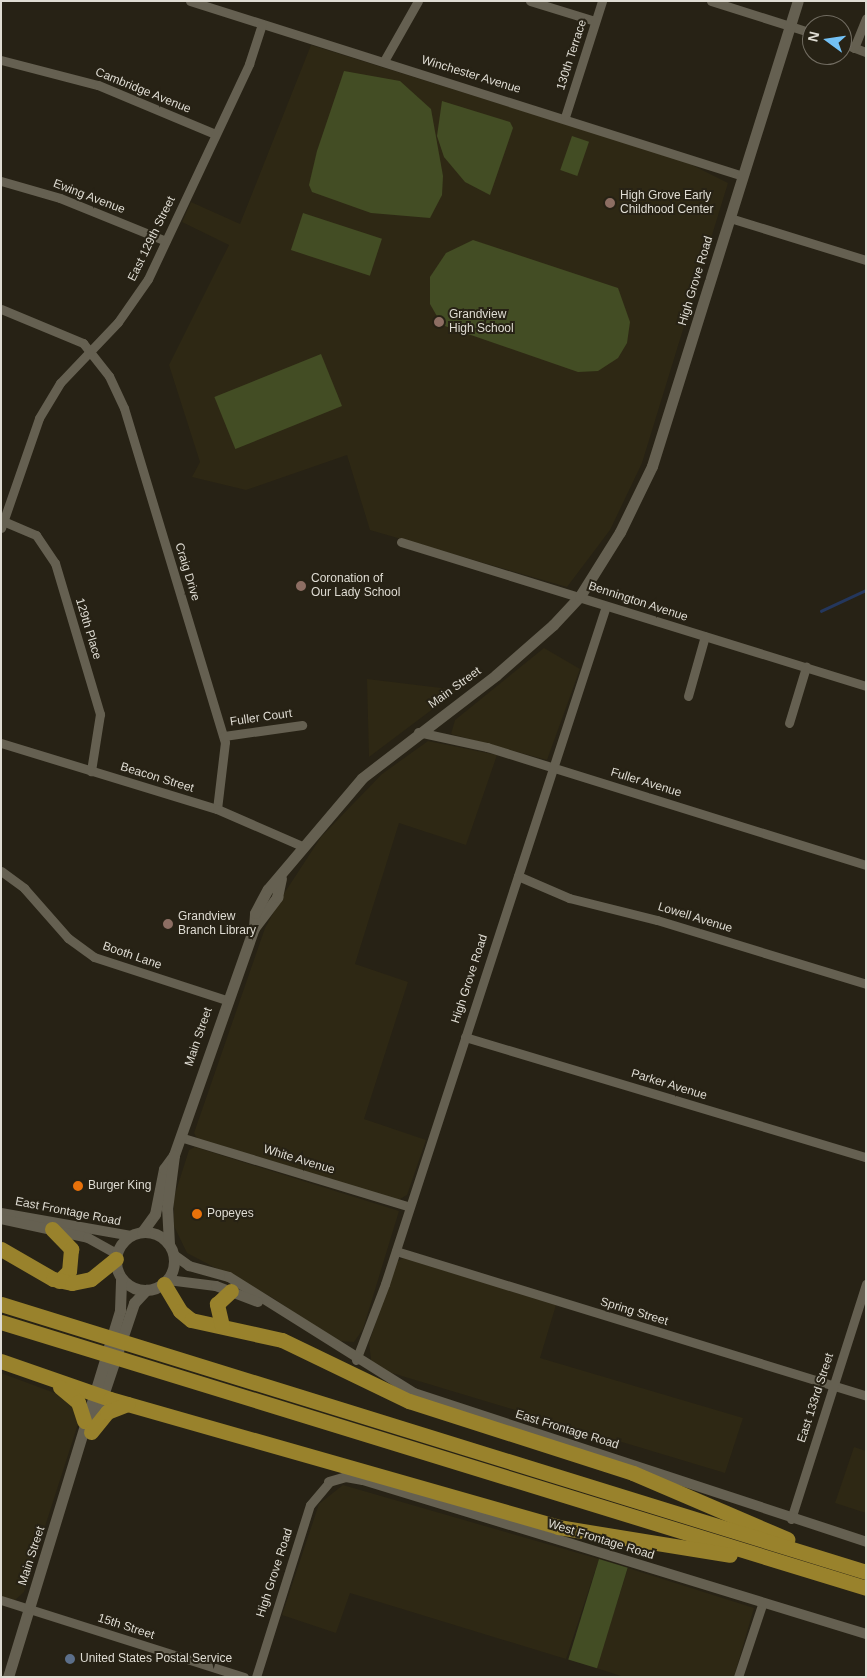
<!DOCTYPE html>
<html>
<head>
<meta charset="utf-8">
<style>
	body { margin:0 }
	#map { position:relative; width:867px; height:1678px; overflow:hidden; background:#272215; font-family:Helvetica,sans-serif }
	div>[style] { position:absolute }
	.built>* { inset:0; background:#2e2814 }
	.green>* { inset:0; background:#434d24; transform-origin:0 0 }
	.stream>* { height:2.5px; margin:-1.25px; padding:0 1.25px; transform-origin:1.25px; border-radius:1.25px; background:#24375d }
	.minor>* { height:9px; margin:-4.5px; padding:0 4.5px; transform-origin:4.5px; border-radius:4.5px; background:#656051 }
	.tertiary>* { height:10px; margin:-5px; padding:0 5px; transform-origin:5px; border-radius:5px; background:#656051 }
	.secondary>* { height:11px; margin:-5.5px; padding:0 5.5px; transform-origin:5.5px; border-radius:5.5px; background:#656051 }
	.secondary>.ring { margin:-5.5px; padding:0; box-sizing:content-box; background:none; border:11px solid #656051; border-radius:50% }
	.motorway>* { height:15px; margin:-7.5px; padding:0 7.5px; transform-origin:7.5px; border-radius:7.5px; background:#99822c }
	.dots>* { width:14px; height:14px; translate:-50% -50%; box-sizing:border-box; border:2px solid #272215; border-radius:50% }
	span { translate:-50% -50%; white-space:nowrap; text-align:center; line-height:1.15; -webkit-text-stroke:4px #272215; paint-order:stroke }
	.street-label { font-size:12px; color:#dfdcd3 }
	.poi-label { font-size:12px; color:#dfdcd3 }
	.left { translate:0 -50%; text-align:left }
	.frame { position:absolute; inset:0; border:2px solid #dfdcd3; pointer-events:none }
	.north { position:absolute; left:802px; top:15px; width:50px; height:50px; box-sizing:border-box; background:#272215; border:1px solid #716c61; border-radius:50%; rotate:284deg; font-size:14px; font-weight:700; line-height:20px; text-align:center; color:#dfdcd3 }
	.north::after { content:''; display:block; margin:auto; width:18px; height:22px; background:#73c1f5; clip-path:polygon(50% 0,100% 100%,50% 72%,0 100%) }
</style>
</head>
<body>
<div id="map">
	<div class="built">
		<div style="clip-path:polygon(311px 45px,684px 161px,728px 183px,642px 463px,610px 530px,567px 587px,370px 530px,347px 455px,246px 490px,192px 477px,200px 462px,169px 365px,229px 245px,182px 222px,191px 202px,240px 224px)"></div>
		<div style="clip-path:polygon(544px 648px,580px 669px,547px 760px,451px 734px,455px 720px)"></div>
		<div style="clip-path:polygon(367px 679px,458px 690px,369px 757px)"></div>
		<div style="clip-path:polygon(428px 741px,497px 755px,466px 845px,399px 823px,355px 964px,408px 982px,364px 1119px,426px 1140px,407px 1195px,398px 1200px,197px 1138px,194px 1133px,265px 928px,285px 892px,321px 837px,350px 807px,382px 774px)"></div>
		<div style="clip-path:polygon(195px 1147px,399px 1211px,363px 1329px,354px 1342px,336px 1341px,273px 1298px,187px 1253px,174px 1226px,174px 1197px,189px 1150px)"></div>
		<div style="clip-path:polygon(403px 1258px,556px 1305px,540px 1358px,743px 1418px,725px 1473px,372px 1367px,369px 1343px,396px 1262px)"></div>
		<div style="clip-path:polygon(1px 1373px,71px 1399px,78px 1424px,24px 1592px,14px 1601px,1px 1598px)"></div>
		<div style="clip-path:polygon(854px 1447px,866px 1451px,866px 1513px,835px 1503px)"></div>
		<div style="clip-path:polygon(343px 1485px,599px 1559px,566px 1659px,350px 1593px,336px 1633px,282px 1615px,319px 1504px)"></div>
		<div style="clip-path:polygon(628px 1568px,754px 1608px,734px 1677px,624px 1677px,596px 1668px)"></div>
	</div>
	<div class="green">
		<div style="clip-path:polygon(344px 71px,400px 81px,431px 109px,443px 176px,442px 195px,430px 218px,371px 213px,312px 192px,309px 185px,317px 151px)"></div>
		<div style="clip-path:polygon(442px 101px,510px 122px,513px 128px,490px 195px,465px 182px,444px 157px,437px 136px)"></div>
		<div style="left:572px;top:136px;width:18px;height:36px;rotate:19deg"></div>
		<div style="left:303px;top:213px;width:83px;height:39px;rotate:18deg"></div>
		<div style="clip-path:polygon(473px 240px,618px 288px,630px 322px,627px 343px,618px 358px,598px 371px,578px 372px,442px 325px,430px 304px,430px 277px,446px 253px)"></div>
		<div style="left:321px;top:354px;width:56px;height:115px;rotate:68deg"></div>
		<div style="left:599px;top:1559px;width:30px;height:105px;rotate:17deg"></div>
	</div>
	<div class="stream">
		<div style="left:821px;top:611px;width:50px;rotate:-25deg"></div>
	</div>
	<div class="minor">
		<div style="left:190px;top:1px;width:580px;rotate:17.56deg"></div>
		<div style="left:530px;top:1px;width:68px;rotate:17.1deg"></div>
		<div style="left:711px;top:1px;width:106px;rotate:17.6deg"></div>
		<div style="left:842px;top:43px;width:26px;rotate:21deg"></div>
		<div style="left:854px;top:48px;width:32px;rotate:-68deg"></div>
		<div style="left:1px;top:60px;width:100px;rotate:14.5deg"></div>
		<div style="left:98px;top:85px;width:127px;rotate:22.7deg"></div>
		<div style="left:384px;top:61px;width:69px;rotate:-60.5deg"></div>
		<div style="left:565px;top:117px;width:122px;rotate:-72.3deg"></div>
		<div style="left:1px;top:181px;width:61px;rotate:16.1deg"></div>
		<div style="left:60px;top:198px;width:114px;rotate:22.1deg"></div>
		<div style="left:730px;top:218px;width:142px;rotate:17.2deg"></div>
		<div style="left:1px;top:309px;width:89px;rotate:22.5deg"></div>
		<div style="left:83px;top:343px;width:42px;rotate:51.8deg"></div>
		<div style="left:109px;top:376px;width:35px;rotate:65deg"></div>
		<div style="left:124px;top:408px;width:349px;rotate:73.2deg"></div>
		<div style="left:225px;top:742px;width:67px;rotate:96.8deg"></div>
		<div style="left:3px;top:521px;width:36px;rotate:23deg"></div>
		<div style="left:36px;top:535px;width:34px;rotate:56deg"></div>
		<div style="left:55px;top:563px;width:158px;rotate:73.4deg"></div>
		<div style="left:100px;top:714px;width:58px;rotate:99deg"></div>
		<div style="left:1px;top:528px;width:116px;rotate:-70.9deg"></div>
		<div style="left:39px;top:418px;width:41px;rotate:-59deg"></div>
		<div style="left:60px;top:383px;width:84px;rotate:-46.4deg"></div>
		<div style="left:118px;top:322px;width:52px;rotate:-55.1deg"></div>
		<div style="left:148px;top:279px;width:238px;rotate:-64.8deg"></div>
		<div style="left:249px;top:64px;width:42px;rotate:-72deg"></div>
		<div style="left:401px;top:542px;width:487px;rotate:17.2deg"></div>
		<div style="left:688px;top:696px;width:62px;rotate:-74.2deg"></div>
		<div style="left:789px;top:723px;width:59px;rotate:-73.1deg"></div>
		<div style="left:418px;top:732px;width:71px;rotate:12.3deg"></div>
		<div style="left:487px;top:747px;width:397px;rotate:17.3deg"></div>
		<div style="left:224px;top:736px;width:79px;rotate:-8deg"></div>
		<div style="left:1px;top:743px;width:226px;rotate:17deg"></div>
		<div style="left:217px;top:809px;width:93px;rotate:23.5deg"></div>
		<div style="left:1px;top:871px;width:29px;rotate:36deg"></div>
		<div style="left:24px;top:888px;width:67px;rotate:48.7deg"></div>
		<div style="left:68px;top:938px;width:32px;rotate:36deg"></div>
		<div style="left:94px;top:957px;width:139px;rotate:18deg"></div>
		<div style="left:518px;top:876px;width:56px;rotate:23.3deg"></div>
		<div style="left:569px;top:898px;width:91px;rotate:14deg"></div>
		<div style="left:657px;top:920px;width:219px;rotate:17deg"></div>
		<div style="left:465px;top:1037px;width:419px;rotate:16.7deg"></div>
		<div style="left:180px;top:1137px;width:240px;rotate:16.9deg"></div>
		<div style="left:396px;top:1251px;width:492px;rotate:17.1deg"></div>
		<div style="left:356px;top:1360px;width:81px;rotate:-69.1deg"></div>
		<div style="left:385px;top:1284px;width:713px;rotate:-71.95deg"></div>
		<div style="left:791px;top:1519px;width:247px;rotate:-72.3deg"></div>
		<div style="left:1px;top:1600px;width:255px;rotate:17.6deg"></div>
		<div style="left:256px;top:1677px;width:180px;rotate:-72.6deg"></div>
		<div style="left:310px;top:1505px;width:30px;rotate:-50deg"></div>
		<div style="left:738px;top:1677px;width:79px;rotate:-71.6deg"></div>
	</div>
	<div class="tertiary">
		<div style="left:1px;top:1213px;width:132px;rotate:10deg"></div>
		<div style="left:1px;top:1219px;width:89px;rotate:12.3deg"></div>
		<div style="left:88px;top:1238px;width:33px;rotate:29deg"></div>
		<div style="left:174px;top:1255px;width:19px;rotate:36deg"></div>
		<div style="left:189px;top:1266px;width:41px;rotate:15.4deg"></div>
		<div style="left:229px;top:1277px;width:218px;rotate:32.1deg"></div>
		<div style="left:414px;top:1393px;width:476px;rotate:18.2deg"></div>
		<div style="left:168px;top:1280px;width:48px;rotate:7.1deg"></div>
		<div style="left:216px;top:1286px;width:45px;rotate:20.9deg"></div>
		<div style="left:329px;top:1482px;width:18px;rotate:-16deg"></div>
		<div style="left:346px;top:1477px;width:17px;rotate:10deg"></div>
		<div style="left:363px;top:1480px;width:526px;rotate:17.02deg"></div>
	</div>
	<div class="secondary">
		<div style="left:254px;top:928px;width:39px;rotate:-53deg"></div>
		<div style="left:277px;top:897px;width:19px;rotate:-78deg"></div>
		<div class="ring" style="left:116px;top:1232px;width:47px;height:47px"></div>
		<div style="left:142px;top:1232px;width:22px;rotate:-54deg"></div>
		<div style="left:155px;top:1214px;width:46px;rotate:-78.7deg"></div>
		<div style="left:164px;top:1169px;width:17px;rotate:-54deg"></div>
		<div style="left:174px;top:1155px;width:241px;rotate:-70.6deg"></div>
		<div style="left:254px;top:928px;width:15px;rotate:-86deg"></div>
		<div style="left:255px;top:913px;width:27px;rotate:-62deg"></div>
		<div style="left:268px;top:889px;width:145px;rotate:-49.7deg"></div>
		<div style="left:362px;top:778px;width:169px;rotate:-37.5deg"></div>
		<div style="left:496px;top:675px;width:76px;rotate:-41.3deg"></div>
		<div style="left:553px;top:625px;width:40px;rotate:-47deg"></div>
		<div style="left:580px;top:596px;width:75px;rotate:-58deg"></div>
		<div style="left:620px;top:532px;width:73px;rotate:-64.1deg"></div>
		<div style="left:652px;top:466px;width:487px;rotate:-72.6deg"></div>
		<div style="left:169px;top:1244px;width:35px;rotate:-93deg"></div>
		<div style="left:167px;top:1209px;width:54px;rotate:-82.6deg"></div>
		<div style="left:93px;top:1425px;width:129px;rotate:-71.4deg"></div>
		<div style="left:134px;top:1303px;width:18px;rotate:-47deg"></div>
		<div style="left:8px;top:1677px;width:384px;rotate:-73deg"></div>
		<div style="left:120px;top:1310px;width:32px;rotate:-88deg"></div>
	</div>
	<div class="motorway">
		<div style="left:52px;top:1229px;width:28px;rotate:46deg"></div>
		<div style="left:71px;top:1249px;width:22px;rotate:95deg"></div>
		<div style="left:69px;top:1271px;width:14px;rotate:135deg"></div>
		<div style="left:1px;top:1249px;width:60px;rotate:30deg"></div>
		<div style="left:53px;top:1279px;width:19px;rotate:12deg"></div>
		<div style="left:72px;top:1283px;width:19px;rotate:-12deg"></div>
		<div style="left:91px;top:1279px;width:32px;rotate:-39deg"></div>
		<div style="left:164px;top:1284px;width:31px;rotate:59deg"></div>
		<div style="left:180px;top:1311px;width:14px;rotate:39deg"></div>
		<div style="left:191px;top:1320px;width:93px;rotate:12.4deg"></div>
		<div style="left:282px;top:1340px;width:141px;rotate:25.7deg"></div>
		<div style="left:409px;top:1401px;width:235px;rotate:17.8deg"></div>
		<div style="left:633px;top:1473px;width:168px;rotate:23.2deg"></div>
		<div style="left:1px;top:1304px;width:906px;rotate:17.21deg"></div>
		<div style="left:1px;top:1322px;width:905px;rotate:17.09deg"></div>
		<div style="left:222px;top:1326px;width:23px;rotate:-103deg"></div>
		<div style="left:217px;top:1304px;width:19px;rotate:-43deg"></div>
		<div style="left:1px;top:1361px;width:115px;rotate:19.2deg"></div>
		<div style="left:110px;top:1399px;width:466px;rotate:15.9deg"></div>
		<div style="left:558px;top:1527px;width:174px;rotate:9.2deg"></div>
		<div style="left:60px;top:1387px;width:23px;rotate:40deg"></div>
		<div style="left:78px;top:1402px;width:20px;rotate:72deg"></div>
		<div style="left:91px;top:1432px;width:26px;rotate:-51deg"></div>
		<div style="left:107px;top:1412px;width:22px;rotate:-21deg"></div>
	</div>
	<div class="dots">
		<div style="left:610px;top:203px;background:#8d6e63"></div>
		<div style="left:439px;top:322px;background:#8d6e63"></div>
		<div style="left:301px;top:586px;background:#8d6e63"></div>
		<div style="left:168px;top:924px;background:#8d6e63"></div>
		<div style="left:78px;top:1186px;background:#e8710a"></div>
		<div style="left:197px;top:1214px;background:#e8710a"></div>
		<div style="left:70px;top:1659px;background:#5c6f8a"></div>
	</div>
	<div class="street-label">
		<span style="left:572px;top:55px;rotate:-72deg">130th Terrace</span>
		<span style="left:471px;top:75px;rotate:17deg">Winchester Avenue</span>
		<span style="left:143px;top:91px;rotate:22deg">Cambridge Avenue</span>
		<span style="left:89px;top:197px;rotate:21deg">Ewing Avenue</span>
		<span style="left:152px;top:239px;rotate:-64deg">East 129th Street</span>
		<span style="left:696px;top:281px;rotate:-73deg">High Grove Road</span>
		<span style="left:187px;top:572px;rotate:73deg">Craig Drive</span>
		<span style="left:638px;top:602px;rotate:18deg">Bennington Avenue</span>
		<span style="left:88px;top:629px;rotate:73deg">129th Place</span>
		<span style="left:455px;top:688px;rotate:-36deg">Main Street</span>
		<span style="left:261px;top:718px;rotate:-8deg">Fuller Court</span>
		<span style="left:157px;top:778px;rotate:17deg">Beacon Street</span>
		<span style="left:646px;top:783px;rotate:17deg">Fuller Avenue</span>
		<span style="left:695px;top:918px;rotate:17deg">Lowell Avenue</span>
		<span style="left:132px;top:956px;rotate:19deg">Booth Lane</span>
		<span style="left:470px;top:979px;rotate:-72deg">High Grove Road</span>
		<span style="left:199px;top:1037px;rotate:-71deg">Main Street</span>
		<span style="left:669px;top:1085px;rotate:17deg">Parker Avenue</span>
		<span style="left:299px;top:1160px;rotate:17deg">White Avenue</span>
		<span style="left:68px;top:1212px;rotate:11deg">East Frontage Road</span>
		<span style="left:634px;top:1312px;rotate:17deg">Spring Street</span>
		<span style="left:816px;top:1398px;rotate:-72deg">East 133rd Street</span>
		<span style="left:567px;top:1430px;rotate:17deg">East Frontage Road</span>
		<span style="left:601px;top:1540px;rotate:17deg">West Frontage Road</span>
		<span style="left:32px;top:1556px;rotate:-72deg">Main Street</span>
		<span style="left:275px;top:1573px;rotate:-72deg">High Grove Road</span>
		<span style="left:126px;top:1627px;rotate:18deg">15th Street</span>
	</div>
	<div class="poi-label">
		<span class="left" style="left:620px;top:203px">High Grove Early<br>Childhood Center</span>
		<span class="left" style="left:449px;top:322px">Grandview<br>High School</span>
		<span class="left" style="left:311px;top:586px">Coronation of<br>Our Lady School</span>
		<span class="left" style="left:178px;top:924px">Grandview<br>Branch Library</span>
		<span class="left" style="left:88px;top:1186px">Burger King</span>
		<span class="left" style="left:207px;top:1214px">Popeyes</span>
		<span class="left" style="left:80px;top:1659px">United States Postal Service</span>
	</div>
	<div class="frame"></div>
	<div class="north">N</div>
</div>
</body>
</html>
